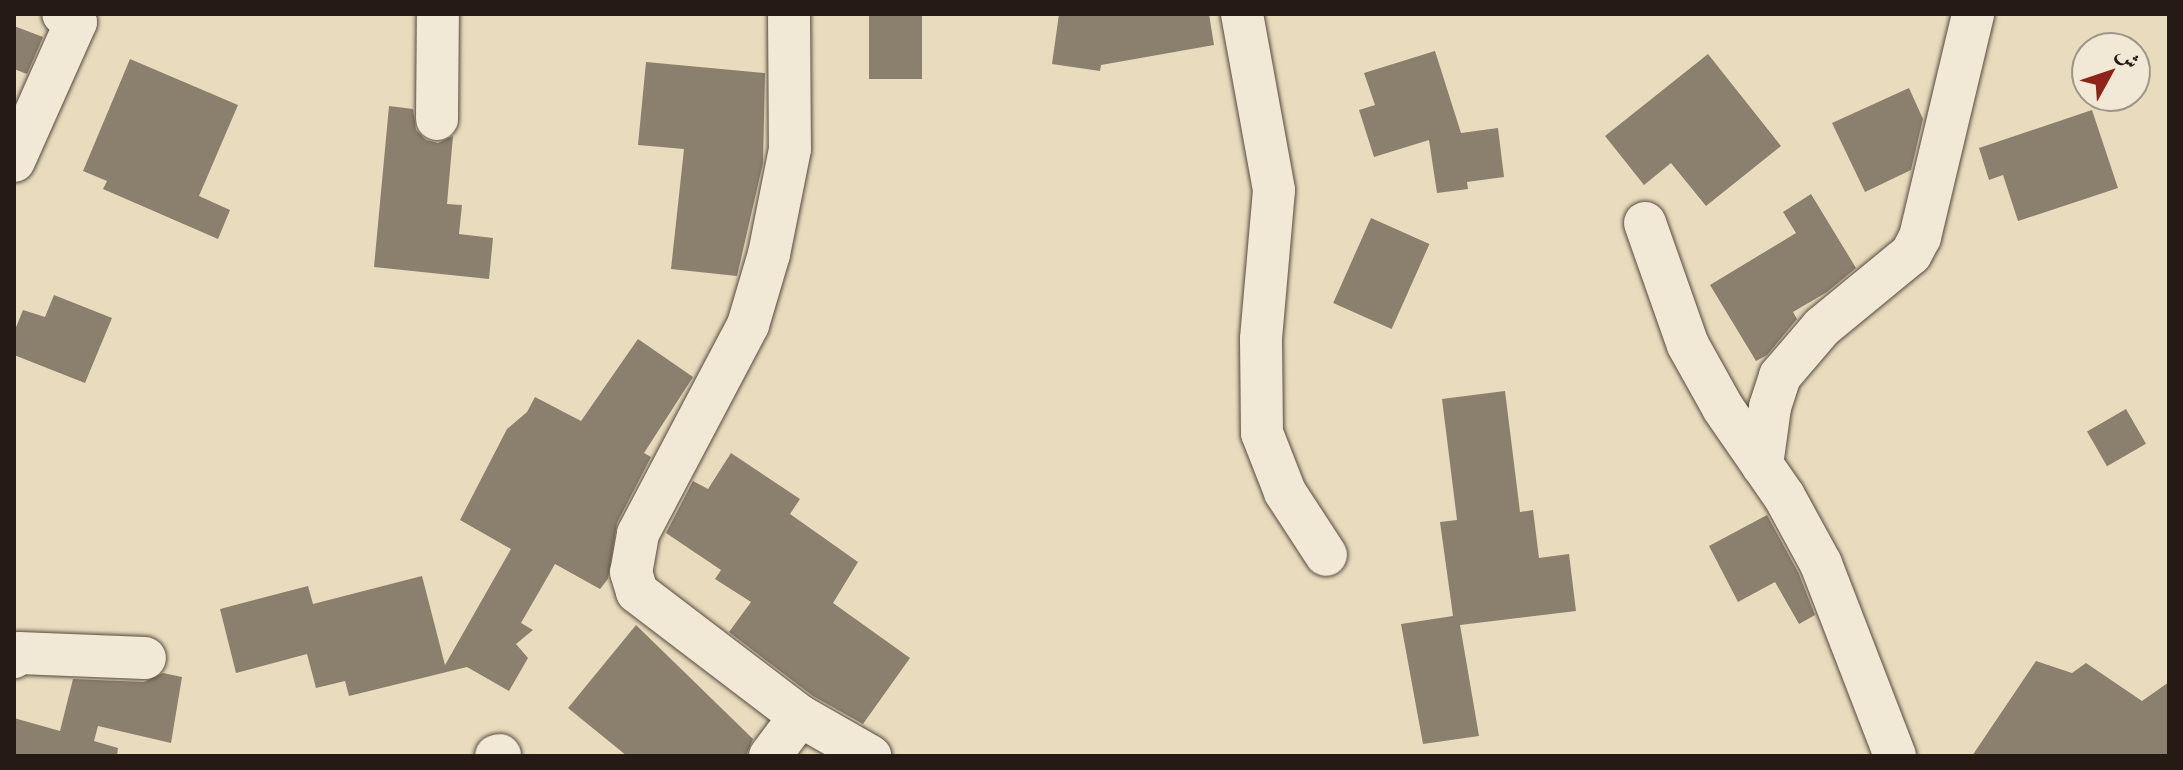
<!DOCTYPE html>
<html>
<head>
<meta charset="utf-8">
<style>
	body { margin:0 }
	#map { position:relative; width:2183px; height:770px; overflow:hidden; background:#e9dcbe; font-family:"IM FELL French Canon",Amiri,serif }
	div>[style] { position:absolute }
	.building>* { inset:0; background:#8b7f6d; transform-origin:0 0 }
	.roads { filter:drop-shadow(0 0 2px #574a3f) drop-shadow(0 0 2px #574a3f) }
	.street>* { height:42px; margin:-21px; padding:0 21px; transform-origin:21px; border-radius:21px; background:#f1e8d5 }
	span { translate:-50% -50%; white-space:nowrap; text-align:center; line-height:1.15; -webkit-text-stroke:8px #f1e8d5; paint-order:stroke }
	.frame { position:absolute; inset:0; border:16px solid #261a15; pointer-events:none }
	.north { position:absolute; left:2071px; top:32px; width:80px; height:80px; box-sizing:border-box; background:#f1e8d5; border:2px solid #a09688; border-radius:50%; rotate:50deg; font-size:22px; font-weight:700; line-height:32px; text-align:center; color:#261a15 }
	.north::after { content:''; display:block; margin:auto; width:28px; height:36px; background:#8f2418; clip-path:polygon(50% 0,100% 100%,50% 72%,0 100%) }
</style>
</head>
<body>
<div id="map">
	<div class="building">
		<div style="left:869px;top:14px;width:53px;height:65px"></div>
		<div style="clip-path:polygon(1059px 14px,1209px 14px,1214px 45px,1101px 65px,1100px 71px,1052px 64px)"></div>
		<div style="clip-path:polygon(14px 26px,43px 37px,27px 74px,14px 69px)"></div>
		<div style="clip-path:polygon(1435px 51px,1461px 133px,1498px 128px,1504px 177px,1467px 182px,1468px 189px,1437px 193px,1429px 140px,1374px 157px,1359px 110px,1375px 105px,1364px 73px)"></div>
		<div style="clip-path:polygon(1708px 54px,1781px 146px,1706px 206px,1671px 163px,1644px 185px,1605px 136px)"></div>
		<div style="clip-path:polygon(130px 59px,238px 105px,199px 196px,230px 210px,218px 239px,103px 189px,107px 181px,83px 171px)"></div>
		<div style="clip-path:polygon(646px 62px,765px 73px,763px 163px,737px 276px,671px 269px,684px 149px,638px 145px)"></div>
		<div style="clip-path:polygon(1909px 88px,1923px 119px,1911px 170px,1865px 192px,1832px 123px)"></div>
		<div style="clip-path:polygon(389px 106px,413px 109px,416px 130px,426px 140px,438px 143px,453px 136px,447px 204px,462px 205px,459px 234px,493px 238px,489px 279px,374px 267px)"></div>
		<div style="clip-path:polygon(2092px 110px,2118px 188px,2018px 221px,2003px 175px,1989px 180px,1979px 148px)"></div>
		<div style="clip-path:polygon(1811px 194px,1856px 268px,1827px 292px,1793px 312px,1797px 319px,1767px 355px,1756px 361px,1710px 285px,1796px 233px,1783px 212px)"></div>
		<div style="left:1371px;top:218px;width:64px;height:93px;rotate:24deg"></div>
		<div style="clip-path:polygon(54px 295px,112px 318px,85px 383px,14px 355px,14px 332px,23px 310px,45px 317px)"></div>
		<div style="clip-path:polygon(638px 339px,693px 377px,644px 453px,651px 457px,617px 523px,608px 579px,600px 589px,555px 564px,521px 623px,533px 630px,516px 644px,528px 658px,509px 691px,467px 667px,349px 696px,345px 681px,316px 688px,307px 654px,236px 673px,220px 609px,308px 586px,313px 604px,422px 576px,445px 665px,511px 549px,460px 520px,507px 429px,527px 412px,535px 397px,581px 421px)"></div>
		<div style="clip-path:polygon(1505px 391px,1520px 512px,1533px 510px,1539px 558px,1569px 554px,1576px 611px,1460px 625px,1479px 736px,1423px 744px,1401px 624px,1453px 616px,1440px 522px,1457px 520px,1442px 399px)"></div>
		<div style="left:2126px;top:409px;width:40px;height:45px;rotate:60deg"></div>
		<div style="clip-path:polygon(731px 453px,800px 499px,790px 514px,858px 562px,833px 603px,910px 658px,863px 724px,813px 696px,729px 632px,751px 602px,715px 579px,721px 570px,666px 533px,693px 481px,708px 489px)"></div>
		<div style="clip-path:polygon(1767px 515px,1799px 574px,1815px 615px,1799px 624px,1775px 582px,1738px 602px,1709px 546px)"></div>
		<div style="clip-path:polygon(636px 625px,753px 739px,746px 756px,627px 756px,568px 708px)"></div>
		<div style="clip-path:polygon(2036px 661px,2072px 673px,2086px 663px,2142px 701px,2169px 682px,2169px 756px,1972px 756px)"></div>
		<div style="clip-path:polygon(163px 673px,182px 677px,171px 743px,98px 726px,94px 741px,118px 748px,117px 756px,14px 756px,14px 718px,60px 731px,73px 679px,144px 682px)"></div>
	</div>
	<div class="roads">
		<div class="street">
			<div style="left:789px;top:14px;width:135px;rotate:89.6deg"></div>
			<div style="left:790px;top:149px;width:107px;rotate:101.3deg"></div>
			<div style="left:769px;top:254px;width:74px;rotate:106.5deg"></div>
			<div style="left:748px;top:325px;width:236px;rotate:117.8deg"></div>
			<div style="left:638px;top:534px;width:39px;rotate:100deg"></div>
			<div style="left:631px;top:572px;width:21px;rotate:73deg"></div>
			<div style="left:637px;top:592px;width:205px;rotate:37.3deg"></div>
			<div style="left:800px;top:716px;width:81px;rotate:29.7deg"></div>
			<div style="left:1242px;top:14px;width:179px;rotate:79.7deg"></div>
			<div style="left:1274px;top:190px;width:150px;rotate:95deg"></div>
			<div style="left:1261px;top:339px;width:94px;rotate:89.4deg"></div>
			<div style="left:1262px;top:433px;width:63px;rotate:68.7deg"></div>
			<div style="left:1285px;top:492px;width:75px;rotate:56.9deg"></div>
			<div style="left:437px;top:119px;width:105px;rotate:-89.5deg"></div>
			<div style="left:14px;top:161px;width:152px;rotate:-66deg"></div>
			<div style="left:76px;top:22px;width:15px;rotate:-148deg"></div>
			<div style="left:1645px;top:223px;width:129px;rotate:70.6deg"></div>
			<div style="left:1688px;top:345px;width:72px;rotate:60.9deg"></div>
			<div style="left:1723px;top:408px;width:107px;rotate:55.3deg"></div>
			<div style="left:1784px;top:496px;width:77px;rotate:61.4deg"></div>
			<div style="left:1821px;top:564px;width:206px;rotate:68.9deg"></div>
			<div style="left:1762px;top:465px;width:59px;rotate:-82.1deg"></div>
			<div style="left:1770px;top:407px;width:33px;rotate:-72deg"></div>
			<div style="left:1780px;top:376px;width:65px;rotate:-49.4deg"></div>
			<div style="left:1822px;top:327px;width:115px;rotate:-39.4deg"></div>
			<div style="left:1911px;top:254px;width:19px;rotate:-62deg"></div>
			<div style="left:1920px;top:237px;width:229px;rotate:-76.6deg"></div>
			<div style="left:14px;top:657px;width:6px;rotate:-39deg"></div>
			<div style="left:19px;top:653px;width:126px;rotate:2.3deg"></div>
			<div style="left:496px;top:756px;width:4px;rotate:-14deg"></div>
			<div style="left:770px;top:756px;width:50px;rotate:-53.1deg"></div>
		</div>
	</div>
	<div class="frame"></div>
	<div class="north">ش</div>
</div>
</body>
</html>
